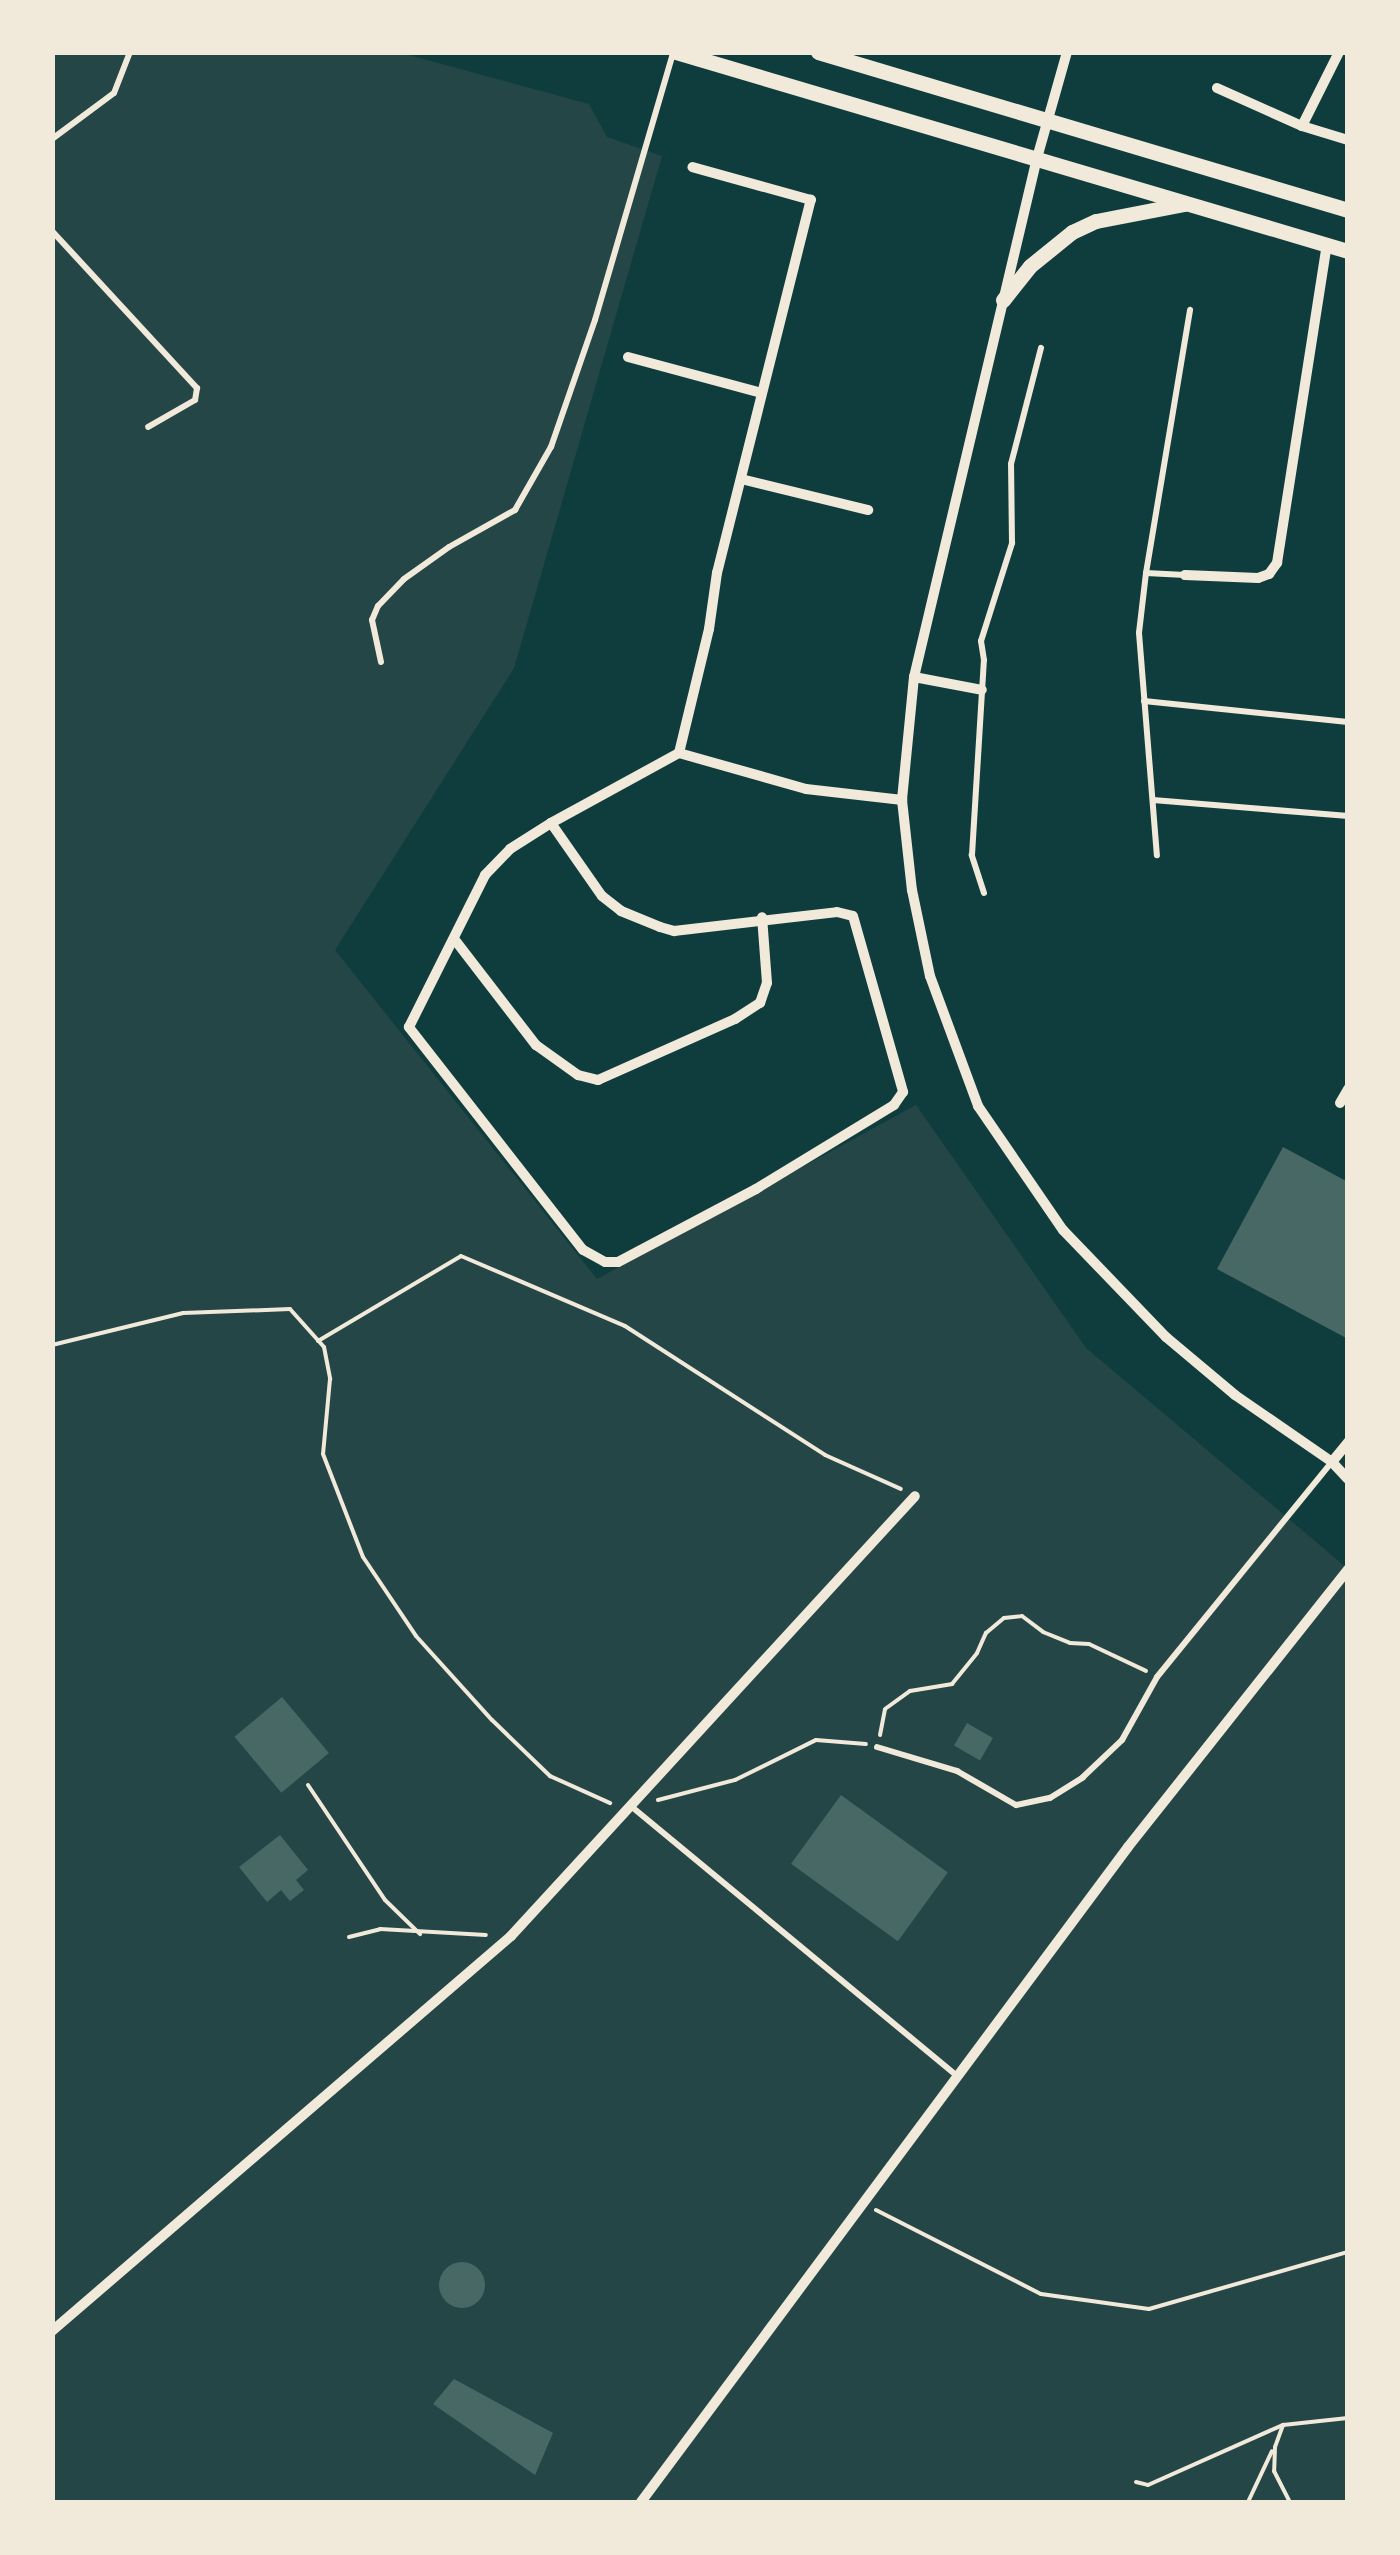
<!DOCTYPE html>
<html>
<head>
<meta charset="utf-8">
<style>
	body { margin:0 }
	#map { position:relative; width:1400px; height:2555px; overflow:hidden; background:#0f3d3e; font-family:"Public Sans",sans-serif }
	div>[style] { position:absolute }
	.green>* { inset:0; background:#244646 }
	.building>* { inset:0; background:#486865; transform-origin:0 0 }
	.round { border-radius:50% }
	.path>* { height:4px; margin:-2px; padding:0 2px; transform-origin:2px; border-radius:2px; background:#f1e9da }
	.service>* { height:6px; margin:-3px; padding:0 3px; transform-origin:3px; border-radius:3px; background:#f1e9da }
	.minor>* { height:10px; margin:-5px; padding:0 5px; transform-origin:5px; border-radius:5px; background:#f1e9da }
	.tertiary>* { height:15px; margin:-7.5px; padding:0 7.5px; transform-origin:7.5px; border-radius:7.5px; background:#f1e9da }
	span { translate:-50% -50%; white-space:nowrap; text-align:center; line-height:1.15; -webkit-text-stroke:10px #f1e9da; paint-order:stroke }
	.frame { position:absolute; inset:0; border:55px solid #f1e9da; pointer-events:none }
</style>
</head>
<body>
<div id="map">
	<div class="green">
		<div style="clip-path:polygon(53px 53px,401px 53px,589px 104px,607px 137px,662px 156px,514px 668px,335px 950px,597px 1279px,916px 1105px,1086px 1348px,1347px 1568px,1347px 2502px,53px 2502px)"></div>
	</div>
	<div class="building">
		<div style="clip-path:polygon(1283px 1147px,1348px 1182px,1348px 1339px,1217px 1269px)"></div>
		<div style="left:282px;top:1697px;width:73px;height:62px;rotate:50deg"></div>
		<div style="left:967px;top:1723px;width:30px;height:26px;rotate:30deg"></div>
		<div style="left:841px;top:1795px;width:132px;height:85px;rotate:36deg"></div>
		<div style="clip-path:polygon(280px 1835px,308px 1870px,296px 1880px,304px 1890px,290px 1901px,281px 1890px,267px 1902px,239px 1867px)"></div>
		<div class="round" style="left:439px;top:2262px;width:46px;height:46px"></div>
		<div style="clip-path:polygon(454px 2379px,553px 2433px,535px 2475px,433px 2404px)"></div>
	</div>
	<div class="path">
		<div style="left:318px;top:1341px;width:166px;rotate:-30.7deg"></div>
		<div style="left:461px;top:1256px;width:178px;rotate:23.1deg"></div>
		<div style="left:625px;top:1326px;width:238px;rotate:32.8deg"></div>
		<div style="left:825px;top:1455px;width:83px;rotate:24.1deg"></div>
		<div style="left:52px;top:1345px;width:135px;rotate:-13.7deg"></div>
		<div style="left:183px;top:1313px;width:107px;rotate:-2.1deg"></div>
		<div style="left:290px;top:1309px;width:51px;rotate:48.2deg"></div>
		<div style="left:324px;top:1347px;width:33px;rotate:79deg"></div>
		<div style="left:330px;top:1379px;width:75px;rotate:95.3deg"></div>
		<div style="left:323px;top:1454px;width:110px;rotate:68.8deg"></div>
		<div style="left:363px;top:1557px;width:95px;rotate:56.1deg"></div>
		<div style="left:416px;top:1636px;width:113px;rotate:47.9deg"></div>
		<div style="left:492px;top:1720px;width:81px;rotate:44deg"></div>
		<div style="left:550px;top:1776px;width:66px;rotate:24.2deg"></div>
		<div style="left:880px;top:1735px;width:26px;rotate:-79deg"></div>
		<div style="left:885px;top:1709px;width:31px;rotate:-36deg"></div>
		<div style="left:910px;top:1691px;width:43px;rotate:-9.5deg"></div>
		<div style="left:952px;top:1684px;width:40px;rotate:-51deg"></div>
		<div style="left:977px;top:1653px;width:22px;rotate:-66deg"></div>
		<div style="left:986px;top:1633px;width:23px;rotate:-40deg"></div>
		<div style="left:1004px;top:1618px;width:18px;rotate:-6deg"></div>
		<div style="left:1022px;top:1616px;width:26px;rotate:37deg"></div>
		<div style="left:1043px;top:1632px;width:29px;rotate:22deg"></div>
		<div style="left:1070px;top:1643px;width:19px;rotate:3deg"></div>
		<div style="left:1089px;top:1644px;width:63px;rotate:25.3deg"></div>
		<div style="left:308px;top:1785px;width:138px;rotate:56.2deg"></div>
		<div style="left:385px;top:1900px;width:49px;rotate:44.2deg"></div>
		<div style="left:658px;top:1800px;width:80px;rotate:-14.6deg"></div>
		<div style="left:735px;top:1780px;width:90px;rotate:-26.3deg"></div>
		<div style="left:816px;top:1740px;width:50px;rotate:4.6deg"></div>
		<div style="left:349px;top:1937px;width:32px;rotate:-14deg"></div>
		<div style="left:380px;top:1929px;width:106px;rotate:3.2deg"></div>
		<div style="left:876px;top:2210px;width:185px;rotate:27deg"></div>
		<div style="left:1041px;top:2294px;width:109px;rotate:7.9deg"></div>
		<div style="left:1149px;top:2309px;width:207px;rotate:-16deg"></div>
		<div style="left:1283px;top:2425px;width:23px;rotate:110deg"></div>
		<div style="left:1275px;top:2447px;width:24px;rotate:92deg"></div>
		<div style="left:1274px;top:2471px;width:35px;rotate:63deg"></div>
		<div style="left:1136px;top:2482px;width:12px;rotate:14deg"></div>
		<div style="left:1148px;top:2485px;width:148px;rotate:-24deg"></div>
		<div style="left:1283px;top:2425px;width:65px;rotate:-6.1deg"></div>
		<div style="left:1248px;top:2502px;width:56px;rotate:-64.8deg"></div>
	</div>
	<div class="service">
		<div style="left:52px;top:139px;width:77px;rotate:-36.6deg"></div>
		<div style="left:114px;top:93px;width:44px;rotate:-68.7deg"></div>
		<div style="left:52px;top:231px;width:214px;rotate:47.3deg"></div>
		<div style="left:197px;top:388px;width:12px;rotate:99deg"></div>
		<div style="left:195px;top:400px;width:54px;rotate:150.1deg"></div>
		<div style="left:1146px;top:573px;width:60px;rotate:96.7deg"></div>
		<div style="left:1139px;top:633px;width:223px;rotate:85.4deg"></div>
		<div style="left:1185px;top:575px;width:39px;rotate:-177deg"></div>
		<div style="left:1146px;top:573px;width:267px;rotate:-80.5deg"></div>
		<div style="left:381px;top:662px;width:43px;rotate:-102.1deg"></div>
		<div style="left:372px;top:620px;width:15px;rotate:-67deg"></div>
		<div style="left:378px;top:606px;width:37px;rotate:-46deg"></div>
		<div style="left:404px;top:579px;width:55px;rotate:-35.4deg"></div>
		<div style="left:449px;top:547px;width:76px;rotate:-29.3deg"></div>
		<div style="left:515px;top:510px;width:73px;rotate:-60.3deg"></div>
		<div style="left:551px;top:447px;width:134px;rotate:-70.9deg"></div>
		<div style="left:595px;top:320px;width:277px;rotate:-73.7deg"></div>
		<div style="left:1144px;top:701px;width:205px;rotate:5.9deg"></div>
		<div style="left:1153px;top:800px;width:196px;rotate:4.7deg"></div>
		<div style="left:984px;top:893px;width:40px;rotate:-108deg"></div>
		<div style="left:972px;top:855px;width:195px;rotate:-86.5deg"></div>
		<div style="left:984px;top:660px;width:19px;rotate:-99deg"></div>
		<div style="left:981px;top:641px;width:103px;rotate:-72.4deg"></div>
		<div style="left:1012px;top:543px;width:79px;rotate:-90.7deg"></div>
		<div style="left:1011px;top:464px;width:120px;rotate:-75.5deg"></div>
		<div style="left:877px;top:1747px;width:84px;rotate:16.7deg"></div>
		<div style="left:957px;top:1771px;width:68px;rotate:30deg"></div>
		<div style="left:1016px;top:1805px;width:35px;rotate:-12deg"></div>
		<div style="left:1050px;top:1798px;width:39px;rotate:-32deg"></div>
		<div style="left:1083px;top:1777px;width:54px;rotate:-43.5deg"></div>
		<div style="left:1122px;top:1740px;width:72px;rotate:-60.9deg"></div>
		<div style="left:1157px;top:1677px;width:277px;rotate:-50.9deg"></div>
		<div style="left:632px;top:1807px;width:422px;rotate:39.6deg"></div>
	</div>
	<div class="minor">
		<div style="left:1067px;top:52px;width:110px;rotate:105.8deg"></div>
		<div style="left:1037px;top:158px;width:533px;rotate:103.33deg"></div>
		<div style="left:914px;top:677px;width:124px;rotate:95.6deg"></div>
		<div style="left:902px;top:800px;width:91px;rotate:83.7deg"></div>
		<div style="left:912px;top:890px;width:88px;rotate:78.2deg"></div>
		<div style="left:930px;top:976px;width:139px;rotate:69.7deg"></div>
		<div style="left:978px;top:1106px;width:150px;rotate:55.6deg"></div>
		<div style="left:1063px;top:1230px;width:149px;rotate:46.1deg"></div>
		<div style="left:1166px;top:1337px;width:90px;rotate:40deg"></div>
		<div style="left:1235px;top:1395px;width:118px;rotate:34.6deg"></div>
		<div style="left:1332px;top:1462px;width:23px;rotate:47deg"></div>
		<div style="left:1217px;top:88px;width:93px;rotate:24.1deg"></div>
		<div style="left:1302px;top:126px;width:48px;rotate:16.9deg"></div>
		<div style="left:1302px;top:126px;width:83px;rotate:-63.4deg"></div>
		<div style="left:628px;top:357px;width:138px;rotate:15.1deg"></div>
		<div style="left:741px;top:479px;width:131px;rotate:13.7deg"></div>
		<div style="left:1185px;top:575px;width:73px;rotate:2.4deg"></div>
		<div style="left:1258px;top:578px;width:12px;rotate:-20deg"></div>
		<div style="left:1269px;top:574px;width:14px;rotate:-54deg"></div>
		<div style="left:1277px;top:563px;width:322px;rotate:-81.1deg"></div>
		<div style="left:914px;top:677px;width:69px;rotate:10.8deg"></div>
		<div style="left:679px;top:753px;width:128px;rotate:-76.4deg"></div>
		<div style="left:709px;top:629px;width:57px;rotate:-81.9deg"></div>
		<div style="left:717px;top:573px;width:385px;rotate:-75.9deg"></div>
		<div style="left:811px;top:200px;width:123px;rotate:-164.5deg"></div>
		<div style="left:551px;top:823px;width:89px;rotate:55.1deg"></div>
		<div style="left:602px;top:896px;width:24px;rotate:38deg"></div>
		<div style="left:621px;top:911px;width:42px;rotate:22.3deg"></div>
		<div style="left:660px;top:927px;width:15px;rotate:16deg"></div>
		<div style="left:674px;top:931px;width:164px;rotate:-6.6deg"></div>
		<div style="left:837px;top:912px;width:16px;rotate:14deg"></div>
		<div style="left:853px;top:916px;width:183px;rotate:74.1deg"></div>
		<div style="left:903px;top:1092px;width:16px;rotate:125deg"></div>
		<div style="left:894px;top:1105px;width:162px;rotate:148.7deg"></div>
		<div style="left:756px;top:1189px;width:156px;rotate:152.1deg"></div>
		<div style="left:618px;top:1262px;width:13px;rotate:180deg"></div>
		<div style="left:605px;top:1262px;width:25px;rotate:-151deg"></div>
		<div style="left:583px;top:1250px;width:283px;rotate:-128deg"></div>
		<div style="left:409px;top:1027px;width:170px;rotate:-63.4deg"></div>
		<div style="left:485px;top:875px;width:36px;rotate:-46deg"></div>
		<div style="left:510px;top:849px;width:49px;rotate:-32.4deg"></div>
		<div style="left:551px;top:823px;width:146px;rotate:-28.7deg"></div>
		<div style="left:679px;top:753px;width:132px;rotate:15.8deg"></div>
		<div style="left:806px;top:789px;width:97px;rotate:6.5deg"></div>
		<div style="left:455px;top:940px;width:133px;rotate:52.4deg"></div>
		<div style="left:536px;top:1045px;width:52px;rotate:35.5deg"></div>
		<div style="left:578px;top:1075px;width:21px;rotate:14deg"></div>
		<div style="left:598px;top:1080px;width:150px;rotate:-24deg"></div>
		<div style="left:735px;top:1019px;width:30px;rotate:-33deg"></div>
		<div style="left:760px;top:1003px;width:21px;rotate:-71deg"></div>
		<div style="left:767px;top:983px;width:66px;rotate:-94.3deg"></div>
		<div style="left:1340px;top:1103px;width:16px;rotate:-60deg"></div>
		<div style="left:1332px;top:1462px;width:26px;rotate:-51deg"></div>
		<div style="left:52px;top:2331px;width:606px;rotate:-40.71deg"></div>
		<div style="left:511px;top:1936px;width:597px;rotate:-47.44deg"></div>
		<div style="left:641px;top:2502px;width:816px;rotate:-53.37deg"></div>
		<div style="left:1128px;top:1847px;width:355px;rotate:-51.6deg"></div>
	</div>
	<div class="tertiary">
		<div style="left:676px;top:52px;width:701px;rotate:16.5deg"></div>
		<div style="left:818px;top:52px;width:553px;rotate:16.6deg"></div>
		<div style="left:1003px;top:300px;width:43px;rotate:-51.5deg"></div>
		<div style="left:1030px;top:266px;width:54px;rotate:-39deg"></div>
		<div style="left:1072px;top:232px;width:26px;rotate:-25deg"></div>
		<div style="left:1096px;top:221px;width:90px;rotate:-10.9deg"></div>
	</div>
	<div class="frame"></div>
</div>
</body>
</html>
